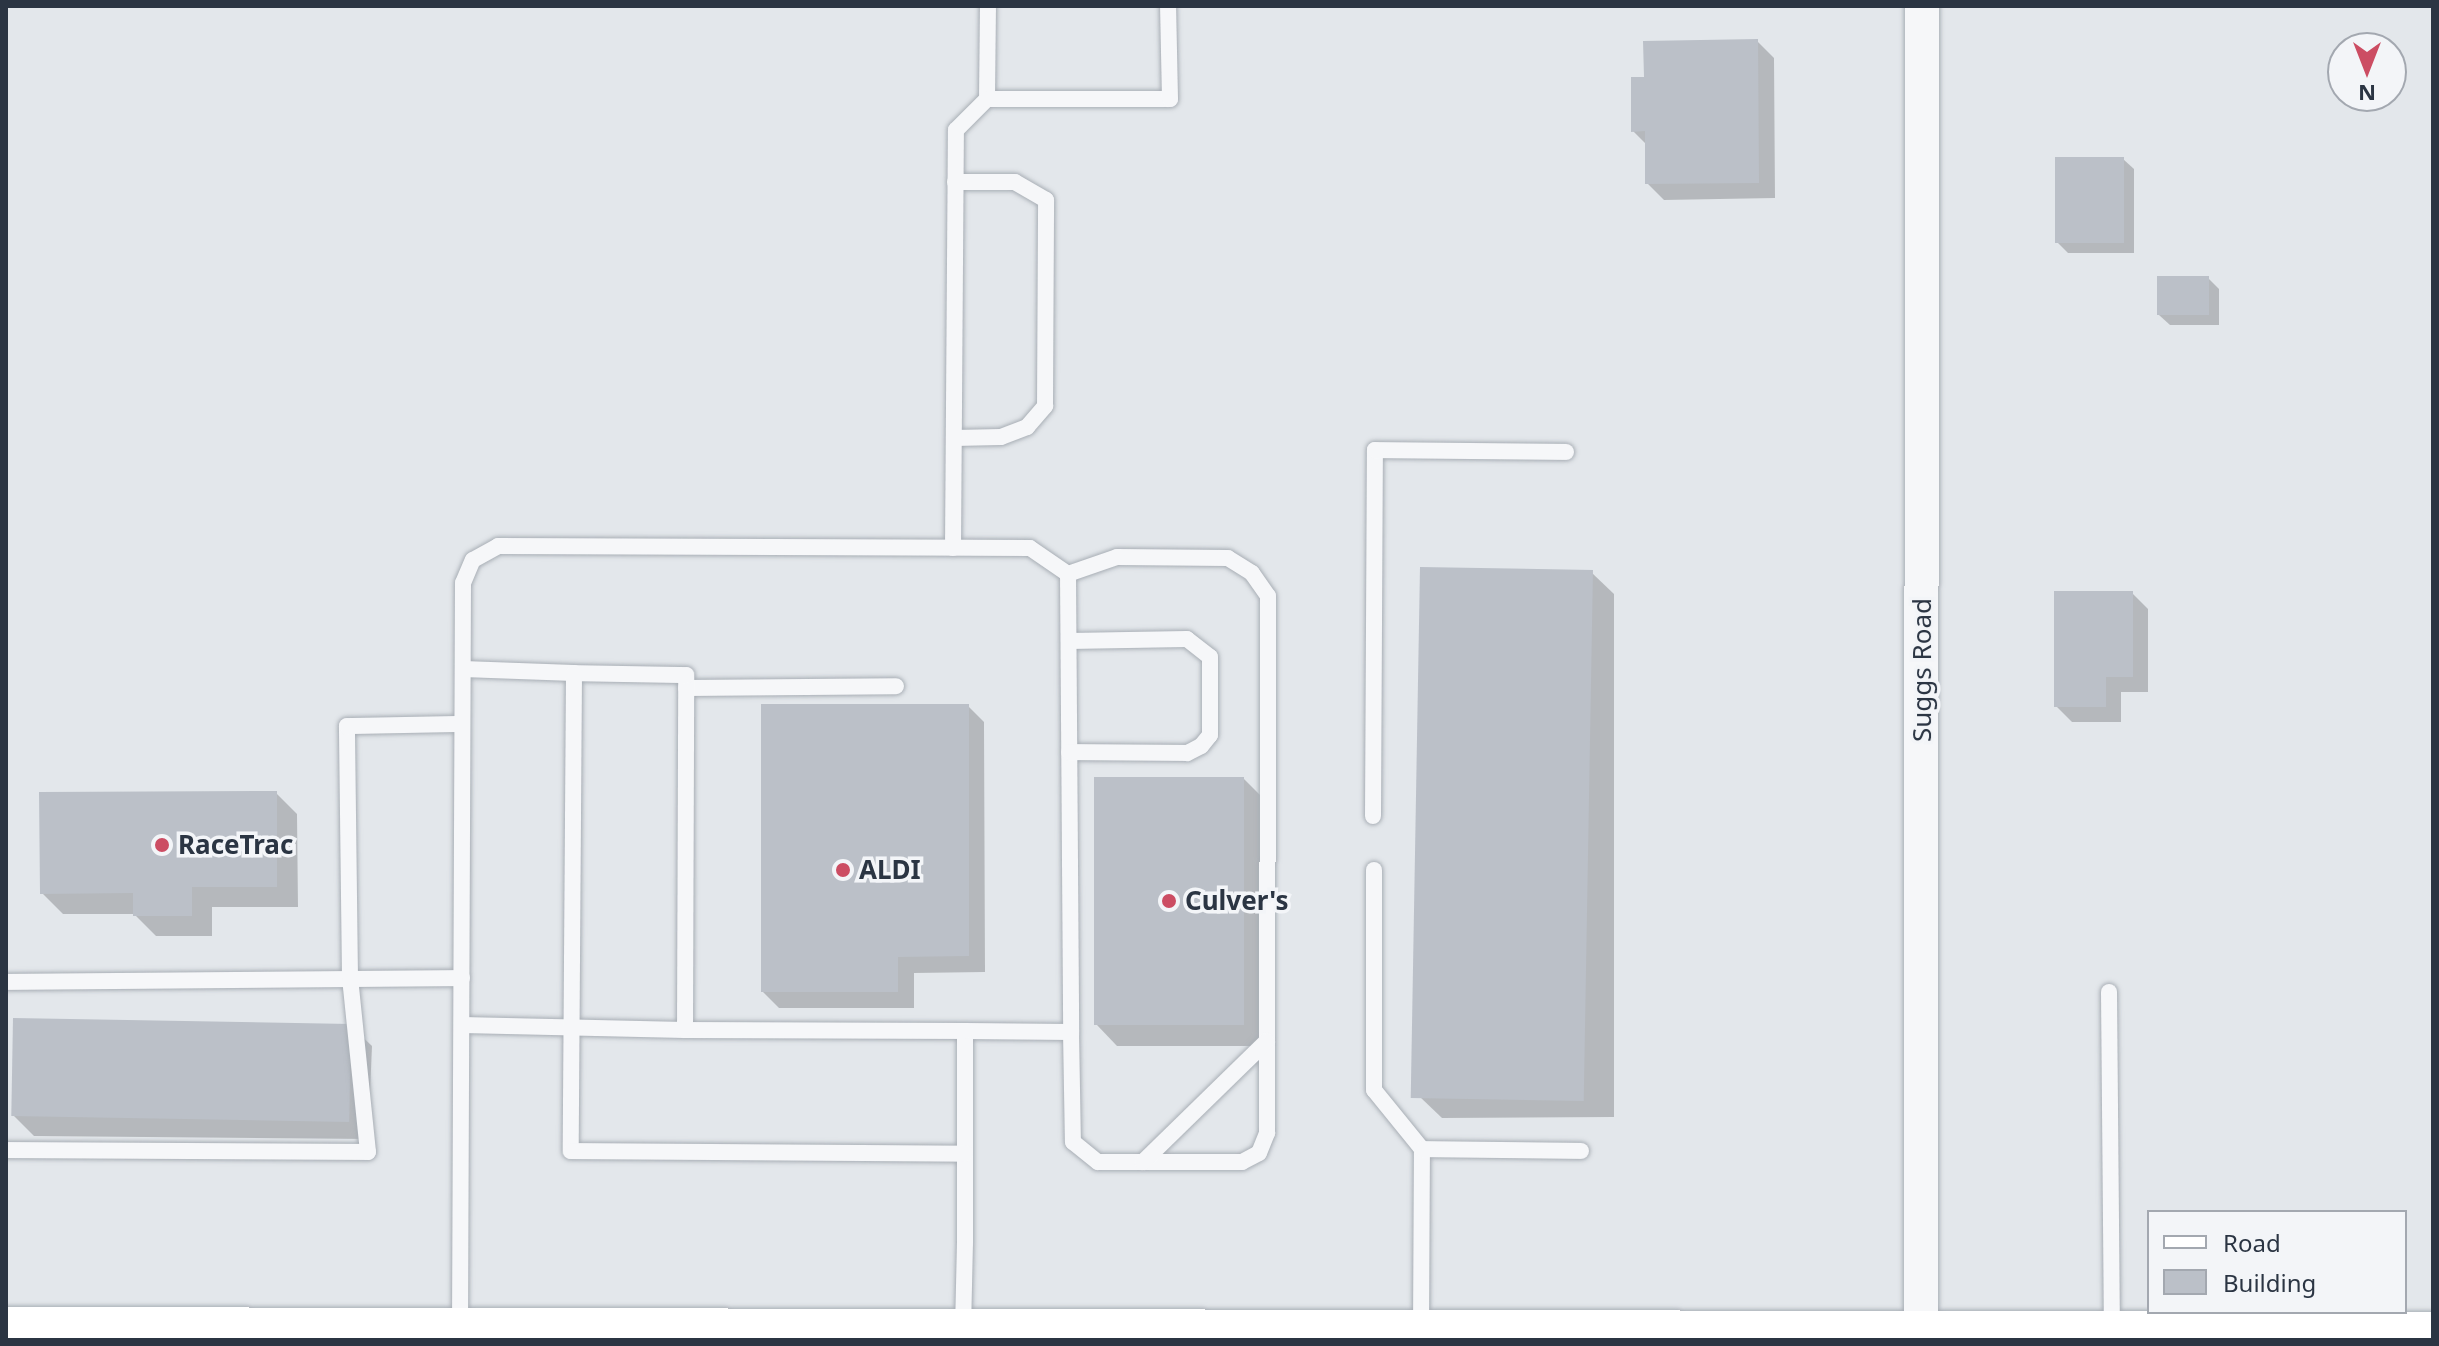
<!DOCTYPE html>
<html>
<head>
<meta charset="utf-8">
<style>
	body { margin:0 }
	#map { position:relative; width:2439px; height:1346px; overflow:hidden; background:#e3e7eb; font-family:"Noto Sans",sans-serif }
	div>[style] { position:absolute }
	.shadow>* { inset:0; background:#0003 }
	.building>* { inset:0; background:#bbc0c8; transform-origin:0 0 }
	.roads { filter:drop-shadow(0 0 2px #a8aeb5) drop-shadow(0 0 2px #a8aeb5) }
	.service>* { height:16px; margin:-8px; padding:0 8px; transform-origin:8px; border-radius:8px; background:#f6f7f9 }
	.minor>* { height:34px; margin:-17px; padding:0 17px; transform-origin:17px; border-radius:17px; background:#f6f7f9 }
	.primary>* { height:44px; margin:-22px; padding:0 22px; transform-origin:22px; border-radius:22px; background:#fff }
	.dots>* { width:22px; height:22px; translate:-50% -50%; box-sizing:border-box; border:4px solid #f3f5f8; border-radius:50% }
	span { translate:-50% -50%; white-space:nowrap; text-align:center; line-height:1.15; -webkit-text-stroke:7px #f3f5f8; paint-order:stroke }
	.street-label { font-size:26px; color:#2b3543 }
	.poi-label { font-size:26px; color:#2b3543; font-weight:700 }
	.left { translate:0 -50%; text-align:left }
	.frame { position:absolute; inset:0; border:8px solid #2b3543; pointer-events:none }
	.legend { position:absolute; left:2147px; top:1210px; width:260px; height:104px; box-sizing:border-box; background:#f3f5f8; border:2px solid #a3a8b0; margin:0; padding:10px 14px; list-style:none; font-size:24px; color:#2b3543 }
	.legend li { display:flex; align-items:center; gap:16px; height:40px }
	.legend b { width:40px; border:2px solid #a3a8b0 }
	.north { position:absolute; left:2327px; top:32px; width:80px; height:80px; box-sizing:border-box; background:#f3f5f8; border:2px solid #a3a8b0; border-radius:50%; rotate:180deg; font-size:22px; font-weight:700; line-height:32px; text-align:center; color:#2b3543 }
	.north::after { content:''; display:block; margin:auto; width:28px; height:36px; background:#cc4d63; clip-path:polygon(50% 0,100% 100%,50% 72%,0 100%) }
</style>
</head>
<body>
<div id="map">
	<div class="shadow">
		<div style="clip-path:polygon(1757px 41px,1774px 58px,1775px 198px,1664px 200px,1647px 183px,1647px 145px,1633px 131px)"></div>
		<div style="clip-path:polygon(2123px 159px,2134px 169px,2134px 253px,2068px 253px,2057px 242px)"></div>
		<div style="clip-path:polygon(2208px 278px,2219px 289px,2219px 325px,2170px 325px,2159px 315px)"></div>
		<div style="clip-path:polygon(1592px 573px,1614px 594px,1614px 1117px,1442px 1118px,1420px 1097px)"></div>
		<div style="clip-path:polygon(2132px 593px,2148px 609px,2148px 692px,2121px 692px,2121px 722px,2072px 722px,2056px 706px)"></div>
		<div style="clip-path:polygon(968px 706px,984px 722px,985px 972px,914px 973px,914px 1008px,779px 1008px,763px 992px)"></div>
		<div style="clip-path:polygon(1244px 779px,1265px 800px,1265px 1046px,1117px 1046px,1096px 1024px)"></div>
		<div style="clip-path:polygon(276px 793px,297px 814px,298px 907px,212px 907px,212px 936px,156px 936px,134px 914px,63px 914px,42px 893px)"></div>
		<div style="clip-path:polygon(350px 1025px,372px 1046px,368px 1139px,34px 1136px,13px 1115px)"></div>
	</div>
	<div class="building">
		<div style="clip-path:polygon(1758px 39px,1759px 183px,1645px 184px,1645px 131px,1631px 132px,1631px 77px,1644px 77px,1643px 41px)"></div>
		<div style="left:2055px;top:157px;width:69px;height:86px"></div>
		<div style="left:2157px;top:276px;width:52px;height:39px"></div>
		<div style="left:1420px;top:567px;width:173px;height:531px;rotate:1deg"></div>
		<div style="clip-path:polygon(2054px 591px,2133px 591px,2133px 677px,2106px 677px,2106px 707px,2054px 707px)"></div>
		<div style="clip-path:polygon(761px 704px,969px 704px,969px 956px,898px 957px,898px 992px,761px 992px)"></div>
		<div style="left:1094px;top:777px;width:150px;height:248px"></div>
		<div style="clip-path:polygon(277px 791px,277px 887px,192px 887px,192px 916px,133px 916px,133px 893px,40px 894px,39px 792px)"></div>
		<div style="left:13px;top:1018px;width:338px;height:98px;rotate:1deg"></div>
	</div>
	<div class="roads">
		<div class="service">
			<div style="left:987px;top:99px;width:93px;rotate:-89.4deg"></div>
			<div style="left:954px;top:438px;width:47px;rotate:-1.2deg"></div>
			<div style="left:1001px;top:437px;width:28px;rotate:-21deg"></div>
			<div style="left:1027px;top:427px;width:28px;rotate:-49deg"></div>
			<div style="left:1045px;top:406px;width:206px;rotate:-89.7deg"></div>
			<div style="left:1046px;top:200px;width:36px;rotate:-150deg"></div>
			<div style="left:1015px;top:182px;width:60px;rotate:180deg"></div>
			<div style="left:953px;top:548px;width:418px;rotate:-89.6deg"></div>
			<div style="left:956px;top:130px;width:44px;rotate:-45deg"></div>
			<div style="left:987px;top:99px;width:183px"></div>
			<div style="left:1170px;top:99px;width:93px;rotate:-91.2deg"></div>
			<div style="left:1068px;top:574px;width:458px;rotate:89.6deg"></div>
			<div style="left:1069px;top:641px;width:118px;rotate:-1deg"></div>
			<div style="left:1187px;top:639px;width:29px;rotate:38deg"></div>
			<div style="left:1210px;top:657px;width:78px;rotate:90deg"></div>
			<div style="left:1210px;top:735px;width:14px;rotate:129deg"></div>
			<div style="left:1201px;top:746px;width:16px;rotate:153deg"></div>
			<div style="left:1187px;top:753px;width:118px;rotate:-179.5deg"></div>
			<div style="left:463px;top:669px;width:111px;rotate:2.1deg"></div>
			<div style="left:686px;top:688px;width:210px;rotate:-0.5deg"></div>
			<div style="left:1373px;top:816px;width:366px;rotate:-89.7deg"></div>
			<div style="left:1375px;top:450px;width:191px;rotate:0.6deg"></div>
			<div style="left:1374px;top:870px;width:220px;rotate:90deg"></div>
			<div style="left:1374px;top:1090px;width:76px;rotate:50.9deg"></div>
			<div style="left:6px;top:982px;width:456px;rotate:-0.5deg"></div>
			<div style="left:2109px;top:992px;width:340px;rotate:89.5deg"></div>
			<div style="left:462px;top:1025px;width:223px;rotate:1.3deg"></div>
			<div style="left:965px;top:1031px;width:106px;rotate:0.5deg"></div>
			<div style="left:1071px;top:1032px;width:110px;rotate:89deg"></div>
			<div style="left:1073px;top:1142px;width:32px;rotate:39deg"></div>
			<div style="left:1098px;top:1162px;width:144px"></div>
			<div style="left:1242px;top:1162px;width:19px;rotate:-28deg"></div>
			<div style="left:1259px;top:1153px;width:22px;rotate:-68deg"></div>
			<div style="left:1267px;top:1133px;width:537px;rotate:-89.89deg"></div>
			<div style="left:1268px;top:596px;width:28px;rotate:-125deg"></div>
			<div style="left:1252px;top:573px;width:28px;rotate:-148deg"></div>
			<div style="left:1228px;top:558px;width:111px;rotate:-179.5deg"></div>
			<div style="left:1117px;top:557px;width:52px;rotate:160.9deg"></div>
			<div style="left:6px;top:1150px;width:362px;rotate:0.3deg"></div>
			<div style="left:368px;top:1152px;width:175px;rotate:-95.9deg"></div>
			<div style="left:350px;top:978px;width:252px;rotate:-90.7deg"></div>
			<div style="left:347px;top:726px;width:115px;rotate:-1deg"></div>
			<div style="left:1143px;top:1162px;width:173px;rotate:-44.3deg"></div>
			<div style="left:460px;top:1330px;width:747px;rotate:-89.77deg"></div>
			<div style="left:463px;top:583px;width:25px;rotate:-67deg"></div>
			<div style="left:473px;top:560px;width:29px;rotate:-29deg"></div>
			<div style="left:498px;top:546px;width:532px;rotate:0.22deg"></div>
			<div style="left:1030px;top:548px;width:46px;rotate:34.4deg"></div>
			<div style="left:963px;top:1330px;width:87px;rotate:-88.7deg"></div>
			<div style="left:965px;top:1243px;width:212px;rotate:-90deg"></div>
			<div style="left:965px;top:1031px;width:280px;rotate:-179.8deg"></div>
			<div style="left:685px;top:1030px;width:355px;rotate:-89.8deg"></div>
			<div style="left:686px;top:675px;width:112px;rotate:-179deg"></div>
			<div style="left:574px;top:673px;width:478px;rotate:90.4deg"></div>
			<div style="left:571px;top:1151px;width:394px;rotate:0.4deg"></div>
			<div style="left:1421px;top:1330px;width:181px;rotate:-89.7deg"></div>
			<div style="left:1422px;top:1149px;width:159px;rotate:0.7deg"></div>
		</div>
		<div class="minor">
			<div style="left:1921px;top:1333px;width:1327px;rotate:-89.96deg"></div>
		</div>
		<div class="primary">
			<div style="left:6px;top:1329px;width:2427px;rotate:0.12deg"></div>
		</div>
	</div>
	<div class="dots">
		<div style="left:162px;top:845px;background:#cc4d63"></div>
		<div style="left:843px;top:870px;background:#cc4d63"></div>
		<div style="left:1169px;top:901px;background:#cc4d63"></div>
	</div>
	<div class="street-label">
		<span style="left:1922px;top:670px;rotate:-90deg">Suggs Road</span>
	</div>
	<div class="poi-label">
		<span class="left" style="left:178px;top:845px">RaceTrac</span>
		<span class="left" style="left:859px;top:870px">ALDI</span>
		<span class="left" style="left:1185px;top:901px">Culver's</span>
	</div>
	<div class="frame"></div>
	<ul class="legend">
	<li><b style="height:10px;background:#fff"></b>Road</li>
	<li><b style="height:22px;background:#bbc0c8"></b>Building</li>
	</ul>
	<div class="north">N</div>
</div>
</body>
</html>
